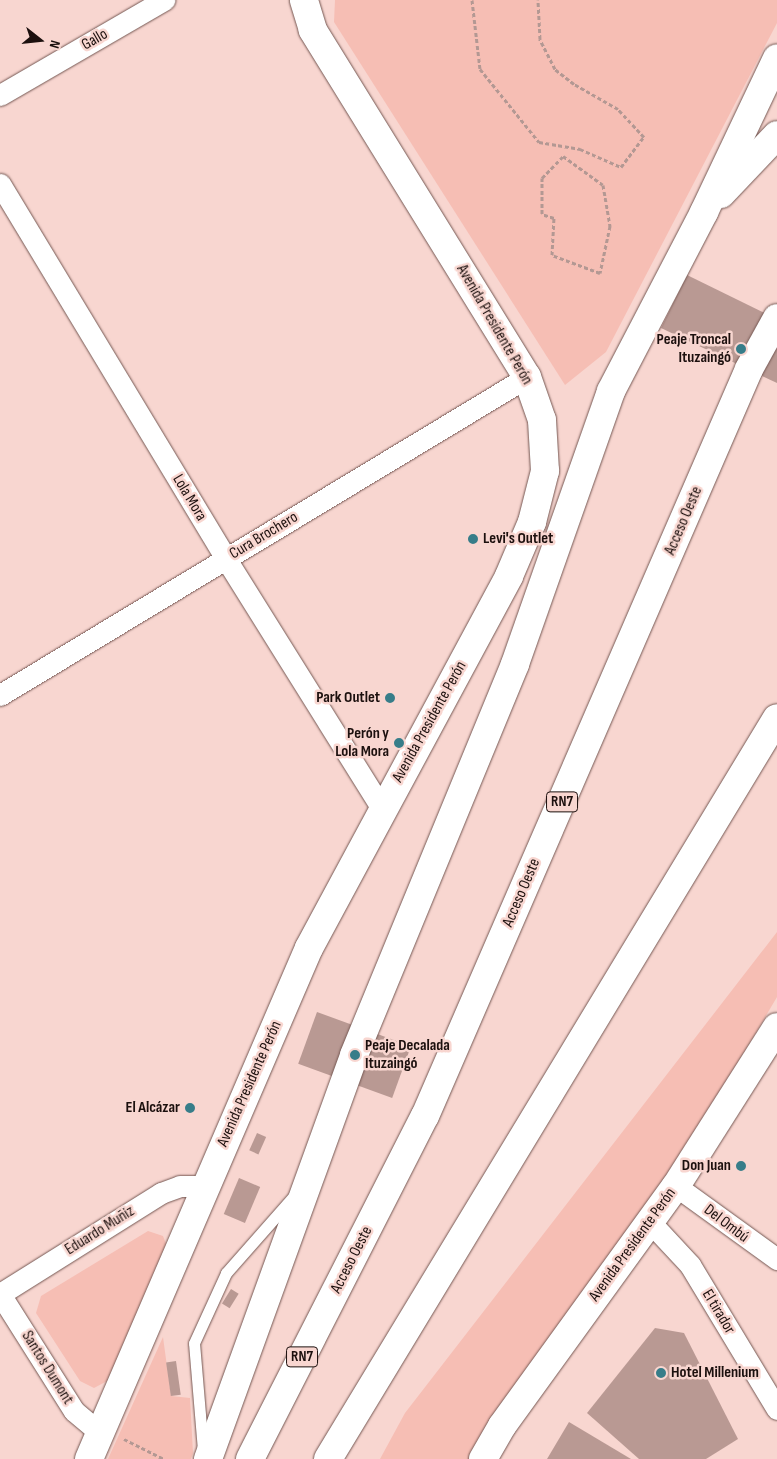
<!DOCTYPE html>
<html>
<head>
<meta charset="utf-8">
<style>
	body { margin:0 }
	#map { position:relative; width:777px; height:1459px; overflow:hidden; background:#f8d6d0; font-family:"Sofia Sans Condensed",sans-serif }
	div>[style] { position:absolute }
	.green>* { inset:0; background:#f6beb4 }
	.building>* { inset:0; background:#b99993; transform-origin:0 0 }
	.path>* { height:3px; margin-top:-1.5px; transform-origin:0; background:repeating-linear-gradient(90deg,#b39893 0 4px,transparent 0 6.5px) }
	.roads { filter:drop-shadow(0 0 1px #745752) drop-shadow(0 0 1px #745752) }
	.lane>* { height:11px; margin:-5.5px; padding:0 5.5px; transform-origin:5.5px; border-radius:5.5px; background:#fff }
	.street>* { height:21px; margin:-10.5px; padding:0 10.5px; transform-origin:10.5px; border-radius:10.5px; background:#fff }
	.secondary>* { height:28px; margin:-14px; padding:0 14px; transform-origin:14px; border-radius:14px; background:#fff }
	.highway>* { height:28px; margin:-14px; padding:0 14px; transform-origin:14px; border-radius:14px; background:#fff }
	.dots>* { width:14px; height:14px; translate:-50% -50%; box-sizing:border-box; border:2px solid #f8d6d0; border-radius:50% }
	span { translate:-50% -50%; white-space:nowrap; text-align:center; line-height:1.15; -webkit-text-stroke:5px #f8d6d0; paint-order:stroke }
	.shield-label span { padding:1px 4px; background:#f8d6d0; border:1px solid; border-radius:4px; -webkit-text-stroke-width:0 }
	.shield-label { font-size:15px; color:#1c100e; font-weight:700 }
	.street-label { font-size:16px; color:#1c100e }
	.poi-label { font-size:16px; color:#1c100e; font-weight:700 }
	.right { translate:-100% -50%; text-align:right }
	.left { translate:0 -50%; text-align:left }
	.north { position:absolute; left:15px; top:15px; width:50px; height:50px; -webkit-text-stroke:4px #f8d6d0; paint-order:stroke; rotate:106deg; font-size:14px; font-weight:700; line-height:20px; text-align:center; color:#1c100e }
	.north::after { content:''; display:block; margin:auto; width:18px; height:22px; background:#1c100e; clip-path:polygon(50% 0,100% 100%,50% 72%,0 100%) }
</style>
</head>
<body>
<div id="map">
	<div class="green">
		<div style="clip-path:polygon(335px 0,777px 0,777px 23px,606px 352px,565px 385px,334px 22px)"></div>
		<div style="clip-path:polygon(777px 932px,777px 997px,689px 1146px,533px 1363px,469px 1459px,380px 1459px,405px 1413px)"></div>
		<div style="clip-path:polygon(148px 1231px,163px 1236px,168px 1249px,109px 1380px,94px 1388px,80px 1381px,36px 1313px,41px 1296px)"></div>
		<div style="clip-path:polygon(163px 1337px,171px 1396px,190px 1398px,193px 1453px,191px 1459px,108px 1459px)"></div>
	</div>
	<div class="building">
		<div style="clip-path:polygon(687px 275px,777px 319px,777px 383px,661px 328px)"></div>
		<div style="left:317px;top:1012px;width:100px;height:55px;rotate:20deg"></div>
		<div style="left:257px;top:1133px;width:10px;height:19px;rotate:24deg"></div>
		<div style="left:239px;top:1178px;width:23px;height:39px;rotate:23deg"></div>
		<div style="left:231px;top:1289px;width:9px;height:17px;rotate:32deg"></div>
		<div style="clip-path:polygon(655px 1328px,684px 1333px,738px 1439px,706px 1459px,639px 1459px,587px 1413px)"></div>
		<div style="left:176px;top:1361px;width:34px;height:10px;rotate:82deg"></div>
		<div style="clip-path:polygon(569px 1422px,631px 1459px,547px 1459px)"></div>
	</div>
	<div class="path">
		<div style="left:472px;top:0;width:69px;rotate:83.4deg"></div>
		<div style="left:480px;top:69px;width:94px;rotate:51.1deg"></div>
		<div style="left:539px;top:142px;width:42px;rotate:9.7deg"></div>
		<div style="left:580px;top:149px;width:45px;rotate:23.7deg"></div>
		<div style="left:621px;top:167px;width:38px;rotate:-53deg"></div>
		<div style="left:644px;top:137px;width:38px;rotate:-133deg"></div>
		<div style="left:618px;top:109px;width:51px;rotate:-150.4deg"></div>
		<div style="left:574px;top:84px;width:24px;rotate:-142deg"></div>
		<div style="left:555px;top:69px;width:34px;rotate:-117deg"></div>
		<div style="left:540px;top:39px;width:39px;rotate:-93deg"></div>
		<div style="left:563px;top:156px;width:49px;rotate:35.9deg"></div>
		<div style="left:603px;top:185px;width:42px;rotate:80.3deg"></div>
		<div style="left:610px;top:226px;width:48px;rotate:102deg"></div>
		<div style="left:600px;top:273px;width:51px;rotate:-159.4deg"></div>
		<div style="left:552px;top:255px;width:37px;rotate:-87deg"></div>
		<div style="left:554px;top:218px;width:13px;rotate:-162deg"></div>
		<div style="left:542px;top:214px;width:36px;rotate:-90deg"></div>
		<div style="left:542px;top:178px;width:30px;rotate:-46deg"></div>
		<div style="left:124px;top:1439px;width:45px;rotate:26.6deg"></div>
	</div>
	<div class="roads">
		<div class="lane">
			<div style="left:203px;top:1450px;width:107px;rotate:-94.8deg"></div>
			<div style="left:194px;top:1343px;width:77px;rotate:-65.4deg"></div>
			<div style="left:226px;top:1273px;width:103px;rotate:-48.6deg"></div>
		</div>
		<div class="street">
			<div style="left:0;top:95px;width:190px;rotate:-30.1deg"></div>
			<div style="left:0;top:184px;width:438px;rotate:58.9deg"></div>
			<div style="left:226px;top:559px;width:295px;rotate:58deg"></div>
			<div style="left:0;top:695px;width:616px;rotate:-31.11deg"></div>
			<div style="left:676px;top:1186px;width:125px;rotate:35.9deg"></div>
			<div style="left:650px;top:1222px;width:59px;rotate:47.1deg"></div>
			<div style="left:690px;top:1265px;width:168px;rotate:58.9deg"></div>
			<div style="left:0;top:1294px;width:190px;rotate:-32.1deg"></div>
			<div style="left:161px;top:1193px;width:20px;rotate:-20deg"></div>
			<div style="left:180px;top:1186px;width:26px"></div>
			<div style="left:0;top:1294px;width:138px;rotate:57.7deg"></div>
			<div style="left:74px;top:1411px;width:35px;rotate:40deg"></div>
		</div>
		<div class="secondary">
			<div style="left:89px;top:1459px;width:556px;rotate:-66.71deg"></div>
			<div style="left:309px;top:948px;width:422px;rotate:-61.7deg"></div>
			<div style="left:509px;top:576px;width:59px;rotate:-66.9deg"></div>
			<div style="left:532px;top:522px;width:53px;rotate:-75.7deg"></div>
			<div style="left:545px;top:471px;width:51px;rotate:-93.4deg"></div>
			<div style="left:542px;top:420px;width:46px;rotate:-109.2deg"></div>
			<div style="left:527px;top:377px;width:408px;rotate:-121.7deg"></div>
			<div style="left:313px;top:30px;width:31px;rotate:-107deg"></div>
			<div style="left:483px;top:1459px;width:38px;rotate:-60deg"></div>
			<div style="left:502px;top:1426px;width:296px;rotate:-54.1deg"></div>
			<div style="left:676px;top:1186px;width:188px;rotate:-57.6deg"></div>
		</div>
		<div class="highway">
			<div style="left:721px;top:194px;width:81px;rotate:-46.5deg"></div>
			<div style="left:208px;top:1459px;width:430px;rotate:-70.1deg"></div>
			<div style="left:354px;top:1055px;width:423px;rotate:-67.6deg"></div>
			<div style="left:515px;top:664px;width:289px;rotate:-70.6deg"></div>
			<div style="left:611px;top:391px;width:202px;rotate:-62.5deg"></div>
			<div style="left:704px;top:212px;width:170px;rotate:-64.6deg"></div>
			<div style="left:250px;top:1459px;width:385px;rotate:-63deg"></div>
			<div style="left:425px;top:1116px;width:814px;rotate:-66.55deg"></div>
			<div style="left:749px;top:369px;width:58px;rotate:-61.2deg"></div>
			<div style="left:328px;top:1459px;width:866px;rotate:-58.79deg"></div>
		</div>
	</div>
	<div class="dots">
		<div style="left:741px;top:349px;background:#377d89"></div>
		<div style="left:473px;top:539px;background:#377d89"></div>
		<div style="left:390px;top:698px;background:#377d89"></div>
		<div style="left:399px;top:743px;background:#377d89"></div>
		<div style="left:355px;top:1055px;background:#377d89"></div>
		<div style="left:190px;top:1108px;background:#377d89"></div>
		<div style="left:741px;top:1166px;background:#377d89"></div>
		<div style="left:661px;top:1373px;background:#377d89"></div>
	</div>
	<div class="shield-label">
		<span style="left:562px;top:802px">RN7</span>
		<span style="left:302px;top:1357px">RN7</span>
	</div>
	<div class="street-label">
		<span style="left:95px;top:40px;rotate:-30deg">Gallo</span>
		<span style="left:494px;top:325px;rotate:60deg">Avenida Presidente Perón</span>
		<span style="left:189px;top:498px;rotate:59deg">Lola Mora</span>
		<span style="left:684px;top:521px;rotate:-67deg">Acceso Oeste</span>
		<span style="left:264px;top:536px;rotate:-31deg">Cura Brochero</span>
		<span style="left:430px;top:722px;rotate:-61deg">Avenida Presidente Perón</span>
		<span style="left:522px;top:893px;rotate:-67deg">Acceso Oeste</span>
		<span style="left:250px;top:1084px;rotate:-66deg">Avenida Presidente Perón</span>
		<span style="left:726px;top:1224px;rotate:37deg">Del Ombú</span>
		<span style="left:100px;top:1231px;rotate:-32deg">Eduardo Muñiz</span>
		<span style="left:633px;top:1245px;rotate:-54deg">Avenida Presidente Perón</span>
		<span style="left:352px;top:1260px;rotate:-63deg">Acceso Oeste</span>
		<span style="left:718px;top:1312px;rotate:59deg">El tirador</span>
		<span style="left:47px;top:1368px;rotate:58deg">Santos Dumont</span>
	</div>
	<div class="poi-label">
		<span class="right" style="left:731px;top:349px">Peaje Troncal<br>Ituzaingó</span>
		<span class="left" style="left:483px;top:539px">Levi's Outlet</span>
		<span class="right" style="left:380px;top:698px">Park Outlet</span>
		<span class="right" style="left:389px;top:743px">Perón y<br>Lola Mora</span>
		<span class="left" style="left:365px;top:1055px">Peaje Decalada<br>Ituzaingó</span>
		<span class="right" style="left:180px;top:1108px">El Alcázar</span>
		<span class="right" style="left:731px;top:1166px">Don Juan</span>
		<span class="left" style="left:671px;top:1373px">Hotel Millenium</span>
	</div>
	<div class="north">N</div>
</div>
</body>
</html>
